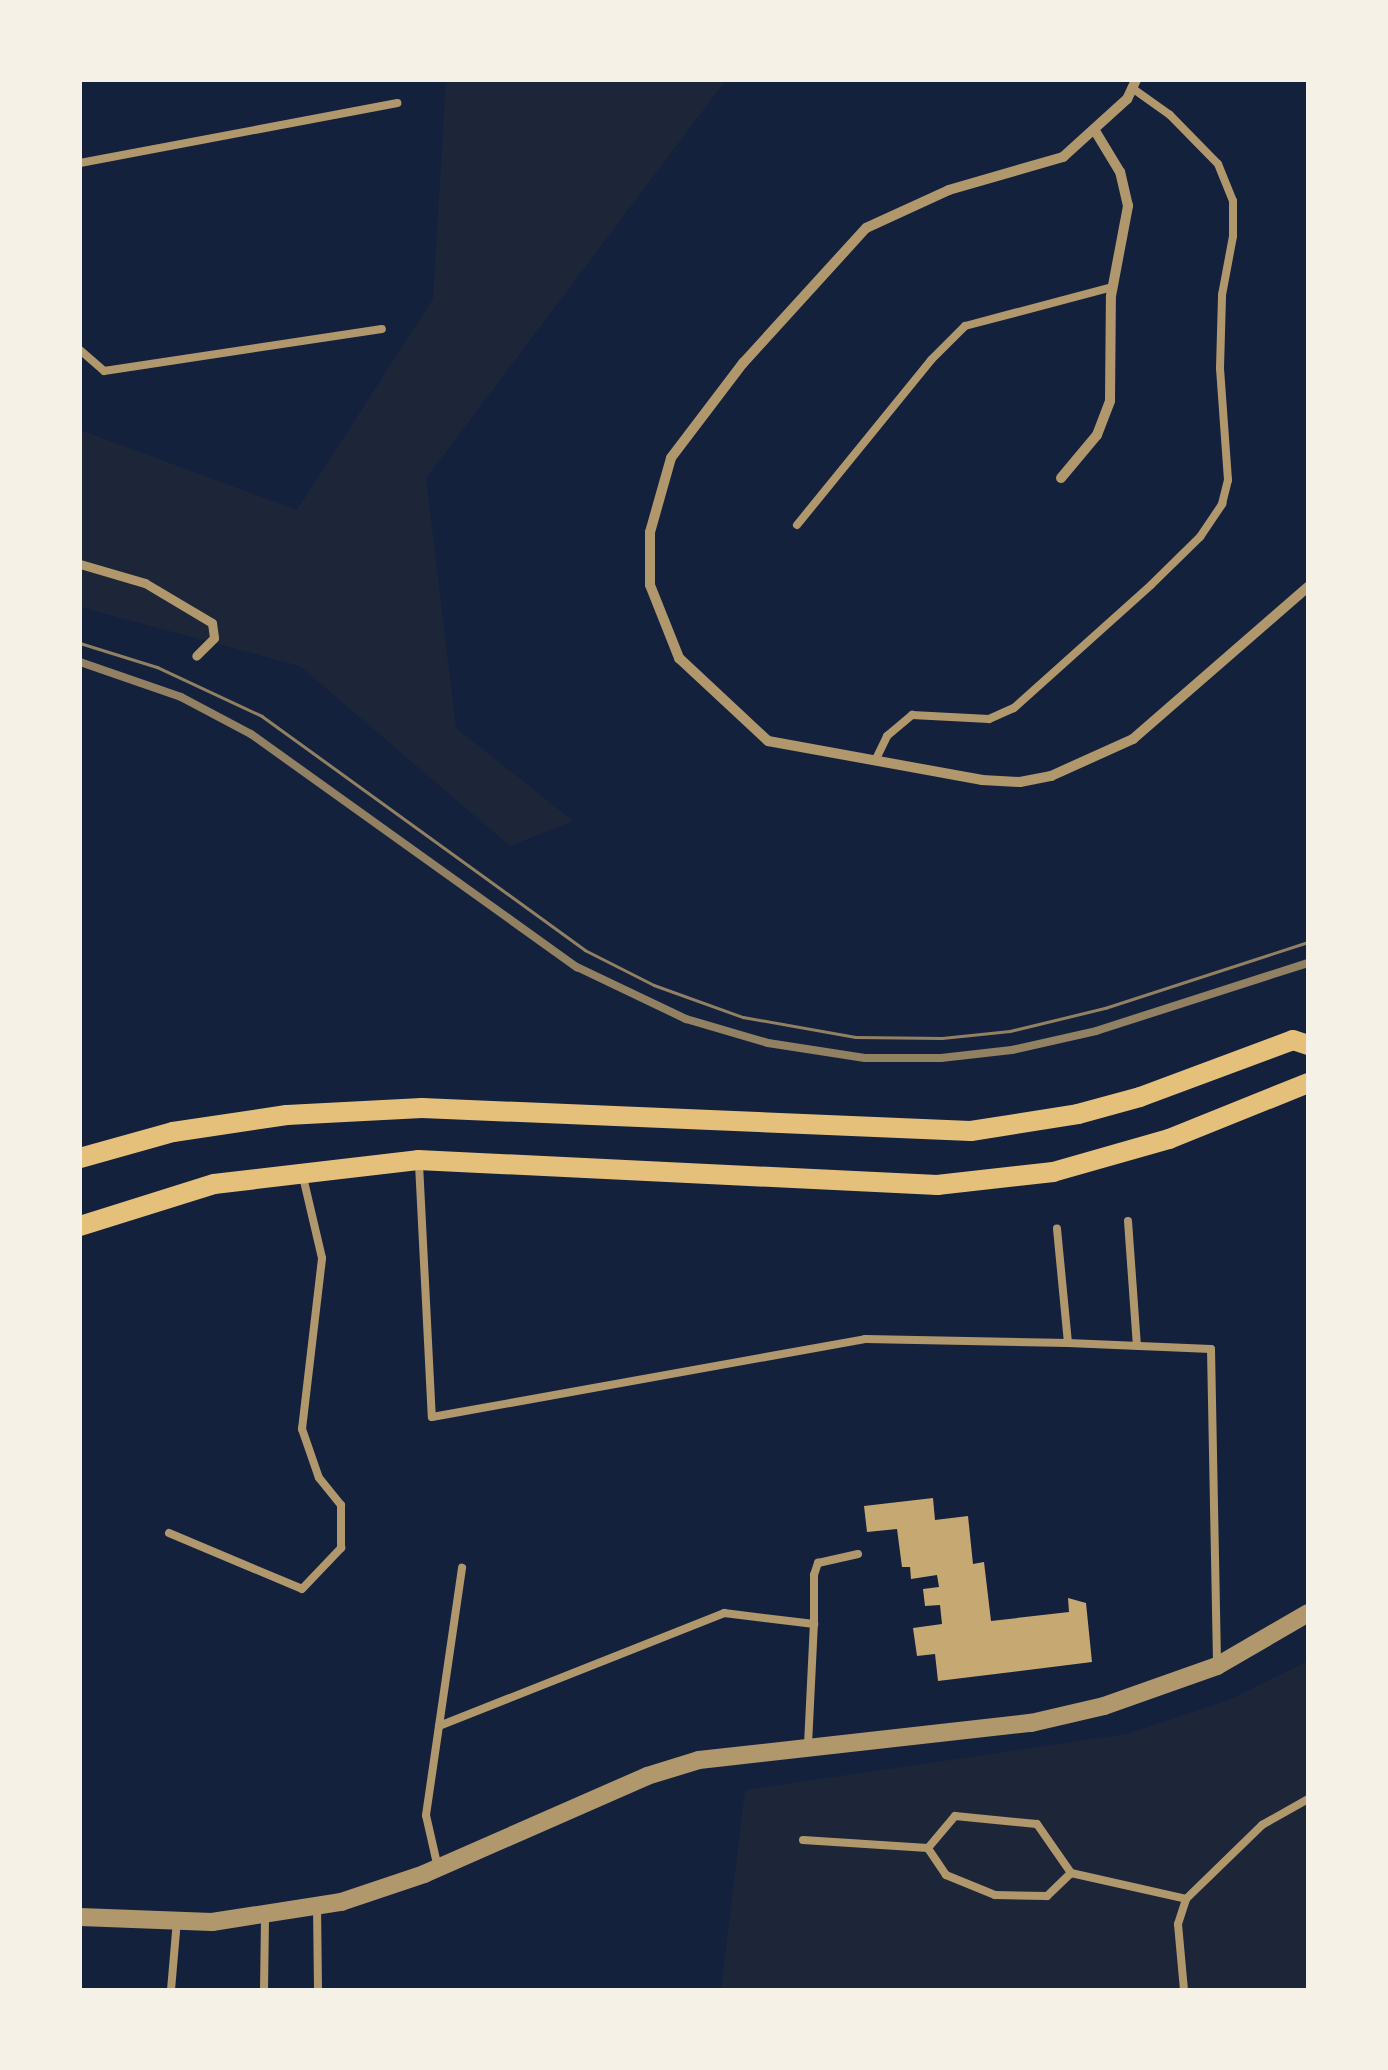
<!DOCTYPE html>
<html>
<head>
<meta charset="utf-8">
<style>
	body { margin:0 }
	#map { position:relative; width:1388px; height:2070px; overflow:hidden; background:#14213d; font-family:Overpass,sans-serif }
	div>[style] { position:absolute }
	.green>* { inset:0; background:#1d2539 }
	.building>* { inset:0; background:#c6a872 }
	.service>* { height:8px; margin:-4px; padding:0 4px; transform-origin:4px; border-radius:4px; background:#b1986c }
	.pedestrian>* { height:9px; margin:-4.5px; padding:0 4.5px; transform-origin:4.5px; border-radius:4.5px; background:#b1986c }
	.minor>* { height:10px; margin:-5px; padding:0 5px; transform-origin:5px; border-radius:5px; background:#b1986c }
	.tertiary>* { height:18px; margin:-9px; padding:0 9px; transform-origin:9px; border-radius:9px; background:#b1986c }
	.secondary>* { height:20px; margin:-10px; padding:0 10px; transform-origin:10px; border-radius:10px; background:#e5c07b }
	.tram>* { height:2.5px; margin:-1.25px; padding:0 1.25px; transform-origin:1.25px; border-radius:1.25px; background:#918062 }
	.rail>* { height:8px; margin:-4px; padding:0 4px; transform-origin:4px; border-radius:4px; background:#918062 }
	span { translate:-50% -50%; white-space:nowrap; text-align:center; line-height:1.15; -webkit-text-stroke:8px #f6f1e7; paint-order:stroke }
	.frame { position:absolute; inset:0; border:82px solid #f6f1e7; pointer-events:none }
</style>
</head>
<body>
<div id="map">
	<div class="green">
		<div style="clip-path:polygon(446px 80px,726px 80px,426px 478px,456px 728px,573px 821px,510px 846px,300px 666px,80px 607px,80px 430px,297px 510px,433px 299px)"></div>
		<div style="clip-path:polygon(1308px 1661px,1308px 1990px,721px 1990px,745px 1790px,1127px 1734px,1229px 1700px)"></div>
	</div>
	<div class="building">
		<div style="clip-path:polygon(933px 1498px,935px 1520px,968px 1516px,973px 1564px,984px 1562px,991px 1621px,1069px 1612px,1068px 1598px,1086px 1603px,1092px 1662px,938px 1681px,935px 1654px,917px 1656px,913px 1628px,942px 1624px,940px 1605px,925px 1606px,923px 1589px,939px 1587px,937px 1575px,911px 1579px,910px 1567px,902px 1567px,897px 1529px,867px 1532px,864px 1506px)"></div>
	</div>
	<div class="service">
		<div style="left:80px;top:163px;width:323px;rotate:-10.7deg"></div>
		<div style="left:80px;top:350px;width:32px;rotate:41deg"></div>
		<div style="left:104px;top:371px;width:281px;rotate:-8.6deg"></div>
		<div style="left:797px;top:525px;width:213px;rotate:-50.9deg"></div>
		<div style="left:931px;top:360px;width:48px;rotate:-45deg"></div>
		<div style="left:965px;top:326px;width:153px;rotate:-14.8deg"></div>
		<div style="left:875px;top:761px;width:28px;rotate:-64deg"></div>
		<div style="left:887px;top:736px;width:33px;rotate:-40deg"></div>
		<div style="left:912px;top:715px;width:77px;rotate:3deg"></div>
		<div style="left:989px;top:719px;width:27px;rotate:-24deg"></div>
		<div style="left:1014px;top:708px;width:184px;rotate:-41.9deg"></div>
		<div style="left:1151px;top:585px;width:69px;rotate:-44.4deg"></div>
		<div style="left:1200px;top:537px;width:40px;rotate:-56deg"></div>
		<div style="left:1222px;top:504px;width:25px;rotate:-76deg"></div>
		<div style="left:1228px;top:480px;width:112px;rotate:-94.1deg"></div>
		<div style="left:1220px;top:368px;width:73px;rotate:-88.4deg"></div>
		<div style="left:1222px;top:295px;width:60px;rotate:-79.4deg"></div>
		<div style="left:1233px;top:236px;width:35px;rotate:-90deg"></div>
		<div style="left:1233px;top:201px;width:40px;rotate:-112deg"></div>
		<div style="left:1218px;top:164px;width:69px;rotate:-134.4deg"></div>
		<div style="left:1170px;top:115px;width:47px;rotate:-144.6deg"></div>
		<div style="left:419px;top:1164px;width:253px;rotate:87.1deg"></div>
		<div style="left:432px;top:1417px;width:440px;rotate:-10.2deg"></div>
		<div style="left:865px;top:1339px;width:203px;rotate:1.1deg"></div>
		<div style="left:1068px;top:1343px;width:115px;rotate:-95.5deg"></div>
		<div style="left:1128px;top:1221px;width:125px;rotate:85.9deg"></div>
		<div style="left:1068px;top:1343px;width:143px;rotate:2.4deg"></div>
		<div style="left:1211px;top:1349px;width:317px;rotate:88.9deg"></div>
		<div style="left:169px;top:1533px;width:144px;rotate:22.8deg"></div>
		<div style="left:302px;top:1589px;width:57px;rotate:-46.4deg"></div>
		<div style="left:341px;top:1548px;width:43px;rotate:-90deg"></div>
		<div style="left:341px;top:1505px;width:35px;rotate:-129deg"></div>
		<div style="left:319px;top:1478px;width:52px;rotate:-109.1deg"></div>
		<div style="left:302px;top:1429px;width:172px;rotate:-83.3deg"></div>
		<div style="left:322px;top:1258px;width:83px;rotate:-103.2deg"></div>
		<div style="left:439px;top:1726px;width:307px;rotate:-21.6deg"></div>
		<div style="left:724px;top:1613px;width:91px;rotate:7deg"></div>
		<div style="left:814px;top:1624px;width:49px;rotate:-90deg"></div>
		<div style="left:814px;top:1575px;width:13px;rotate:-72deg"></div>
		<div style="left:818px;top:1563px;width:41px;rotate:-12.7deg"></div>
		<div style="left:808px;top:1745px;width:121px;rotate:-87.2deg"></div>
		<div style="left:803px;top:1840px;width:125px;rotate:3.7deg"></div>
		<div style="left:438px;top:1868px;width:54px;rotate:-102.8deg"></div>
		<div style="left:426px;top:1815px;width:250px;rotate:-81.7deg"></div>
		<div style="left:1071px;top:1873px;width:33px;rotate:136deg"></div>
		<div style="left:1047px;top:1896px;width:52px;rotate:-178.9deg"></div>
		<div style="left:995px;top:1895px;width:53px;rotate:-157.8deg"></div>
		<div style="left:946px;top:1875px;width:32px;rotate:-124deg"></div>
		<div style="left:928px;top:1848px;width:42px;rotate:-49.8deg"></div>
		<div style="left:955px;top:1816px;width:82px;rotate:5.6deg"></div>
		<div style="left:1037px;top:1824px;width:60px;rotate:55.2deg"></div>
		<div style="left:1071px;top:1873px;width:118px;rotate:12.7deg"></div>
		<div style="left:317px;top:1906px;width:84px;rotate:89.3deg"></div>
		<div style="left:171px;top:1990px;width:70px;rotate:-85.1deg"></div>
		<div style="left:264px;top:1990px;width:75px;rotate:-89.2deg"></div>
		<div style="left:1184px;top:1990px;width:66px;rotate:-95.2deg"></div>
		<div style="left:1178px;top:1924px;width:26px;rotate:-72deg"></div>
		<div style="left:1186px;top:1899px;width:106px;rotate:-44.2deg"></div>
		<div style="left:1262px;top:1825px;width:53px;rotate:-29.5deg"></div>
	</div>
	<div class="pedestrian">
		<div style="left:80px;top:564px;width:68px;rotate:16.3deg"></div>
		<div style="left:145px;top:583px;width:78px;rotate:30.8deg"></div>
		<div style="left:212px;top:623px;width:15px;rotate:82deg"></div>
		<div style="left:214px;top:638px;width:25px;rotate:135deg"></div>
	</div>
	<div class="minor">
		<div style="left:1136px;top:80px;width:21px;rotate:115deg"></div>
		<div style="left:1127px;top:99px;width:86px;rotate:137.8deg"></div>
		<div style="left:1063px;top:157px;width:119px;rotate:163.9deg"></div>
		<div style="left:949px;top:190px;width:91px;rotate:155.4deg"></div>
		<div style="left:866px;top:228px;width:183px;rotate:132.3deg"></div>
		<div style="left:743px;top:363px;width:119px;rotate:127.2deg"></div>
		<div style="left:671px;top:458px;width:77px;rotate:105.8deg"></div>
		<div style="left:650px;top:532px;width:53px;rotate:90deg"></div>
		<div style="left:650px;top:585px;width:79px;rotate:68.3deg"></div>
		<div style="left:679px;top:658px;width:122px;rotate:43deg"></div>
		<div style="left:768px;top:741px;width:218px;rotate:10.3deg"></div>
		<div style="left:982px;top:780px;width:38px;rotate:3deg"></div>
		<div style="left:1020px;top:782px;width:32px;rotate:-11deg"></div>
		<div style="left:1051px;top:776px;width:90px;rotate:-24.3deg"></div>
		<div style="left:1133px;top:739px;width:232px;rotate:-41deg"></div>
		<div style="left:1061px;top:478px;width:56px;rotate:-50.1deg"></div>
		<div style="left:1097px;top:435px;width:36px;rotate:-69deg"></div>
		<div style="left:1110px;top:401px;width:105px;rotate:-89.5deg"></div>
		<div style="left:1111px;top:296px;width:92px;rotate:-79.3deg"></div>
		<div style="left:1128px;top:206px;width:35px;rotate:-103deg"></div>
		<div style="left:1120px;top:172px;width:50px;rotate:-121.2deg"></div>
	</div>
	<div class="tertiary">
		<div style="left:80px;top:1917px;width:132px;rotate:2.2deg"></div>
		<div style="left:212px;top:1922px;width:131px;rotate:-8.8deg"></div>
		<div style="left:341px;top:1902px;width:88px;rotate:-18.6deg"></div>
		<div style="left:424px;top:1874px;width:244px;rotate:-23.7deg"></div>
		<div style="left:647px;top:1776px;width:54px;rotate:-17.1deg"></div>
		<div style="left:699px;top:1760px;width:334px;rotate:-6.4deg"></div>
		<div style="left:1031px;top:1723px;width:75px;rotate:-13.1deg"></div>
		<div style="left:1104px;top:1706px;width:120px;rotate:-19.5deg"></div>
		<div style="left:1217px;top:1666px;width:105px;rotate:-30.2deg"></div>
	</div>
	<div class="secondary">
		<div style="left:80px;top:1158px;width:97px;rotate:-15.6deg"></div>
		<div style="left:173px;top:1132px;width:115px;rotate:-8.5deg"></div>
		<div style="left:287px;top:1115px;width:135px;rotate:-3deg"></div>
		<div style="left:422px;top:1108px;width:549px;rotate:2.4deg"></div>
		<div style="left:971px;top:1131px;width:108px;rotate:-9deg"></div>
		<div style="left:1078px;top:1114px;width:64px;rotate:-15.3deg"></div>
		<div style="left:1140px;top:1097px;width:163px;rotate:-20.4deg"></div>
		<div style="left:1293px;top:1040px;width:16px;rotate:18deg"></div>
		<div style="left:80px;top:1226px;width:140px;rotate:-17.4deg"></div>
		<div style="left:214px;top:1184px;width:205px;rotate:-6.7deg"></div>
		<div style="left:418px;top:1160px;width:520px;rotate:2.76deg"></div>
		<div style="left:937px;top:1185px;width:117px;rotate:-6.4deg"></div>
		<div style="left:1053px;top:1172px;width:121px;rotate:-15.9deg"></div>
		<div style="left:1169px;top:1139px;width:150px;rotate:-21.9deg"></div>
	</div>
	<div class="tram">
		<div style="left:80px;top:643px;width:81px;rotate:17.3deg"></div>
		<div style="left:157px;top:667px;width:116px;rotate:25deg"></div>
		<div style="left:262px;top:716px;width:399px;rotate:35.9deg"></div>
		<div style="left:585px;top:950px;width:77px;rotate:26.9deg"></div>
		<div style="left:654px;top:985px;width:95px;rotate:19.8deg"></div>
		<div style="left:743px;top:1017px;width:114px;rotate:10.1deg"></div>
		<div style="left:855px;top:1037px;width:87px;rotate:0.7deg"></div>
		<div style="left:942px;top:1038px;width:68px;rotate:-5.9deg"></div>
		<div style="left:1010px;top:1031px;width:98px;rotate:-13.6deg"></div>
		<div style="left:1105px;top:1008px;width:213px;rotate:-18deg"></div>
	</div>
	<div class="rail">
		<div style="left:80px;top:662px;width:107px;rotate:19.1deg"></div>
		<div style="left:181px;top:697px;width:79px;rotate:27.9deg"></div>
		<div style="left:251px;top:734px;width:401px;rotate:35.6deg"></div>
		<div style="left:577px;top:967px;width:121px;rotate:25.5deg"></div>
		<div style="left:686px;top:1019px;width:85px;rotate:16.3deg"></div>
		<div style="left:768px;top:1043px;width:98px;rotate:8.8deg"></div>
		<div style="left:865px;top:1058px;width:76px"></div>
		<div style="left:941px;top:1058px;width:71px;rotate:-6.4deg"></div>
		<div style="left:1012px;top:1050px;width:86px;rotate:-12.7deg"></div>
		<div style="left:1096px;top:1031px;width:223px;rotate:-17.8deg"></div>
	</div>
	<div class="frame"></div>
</div>
</body>
</html>
